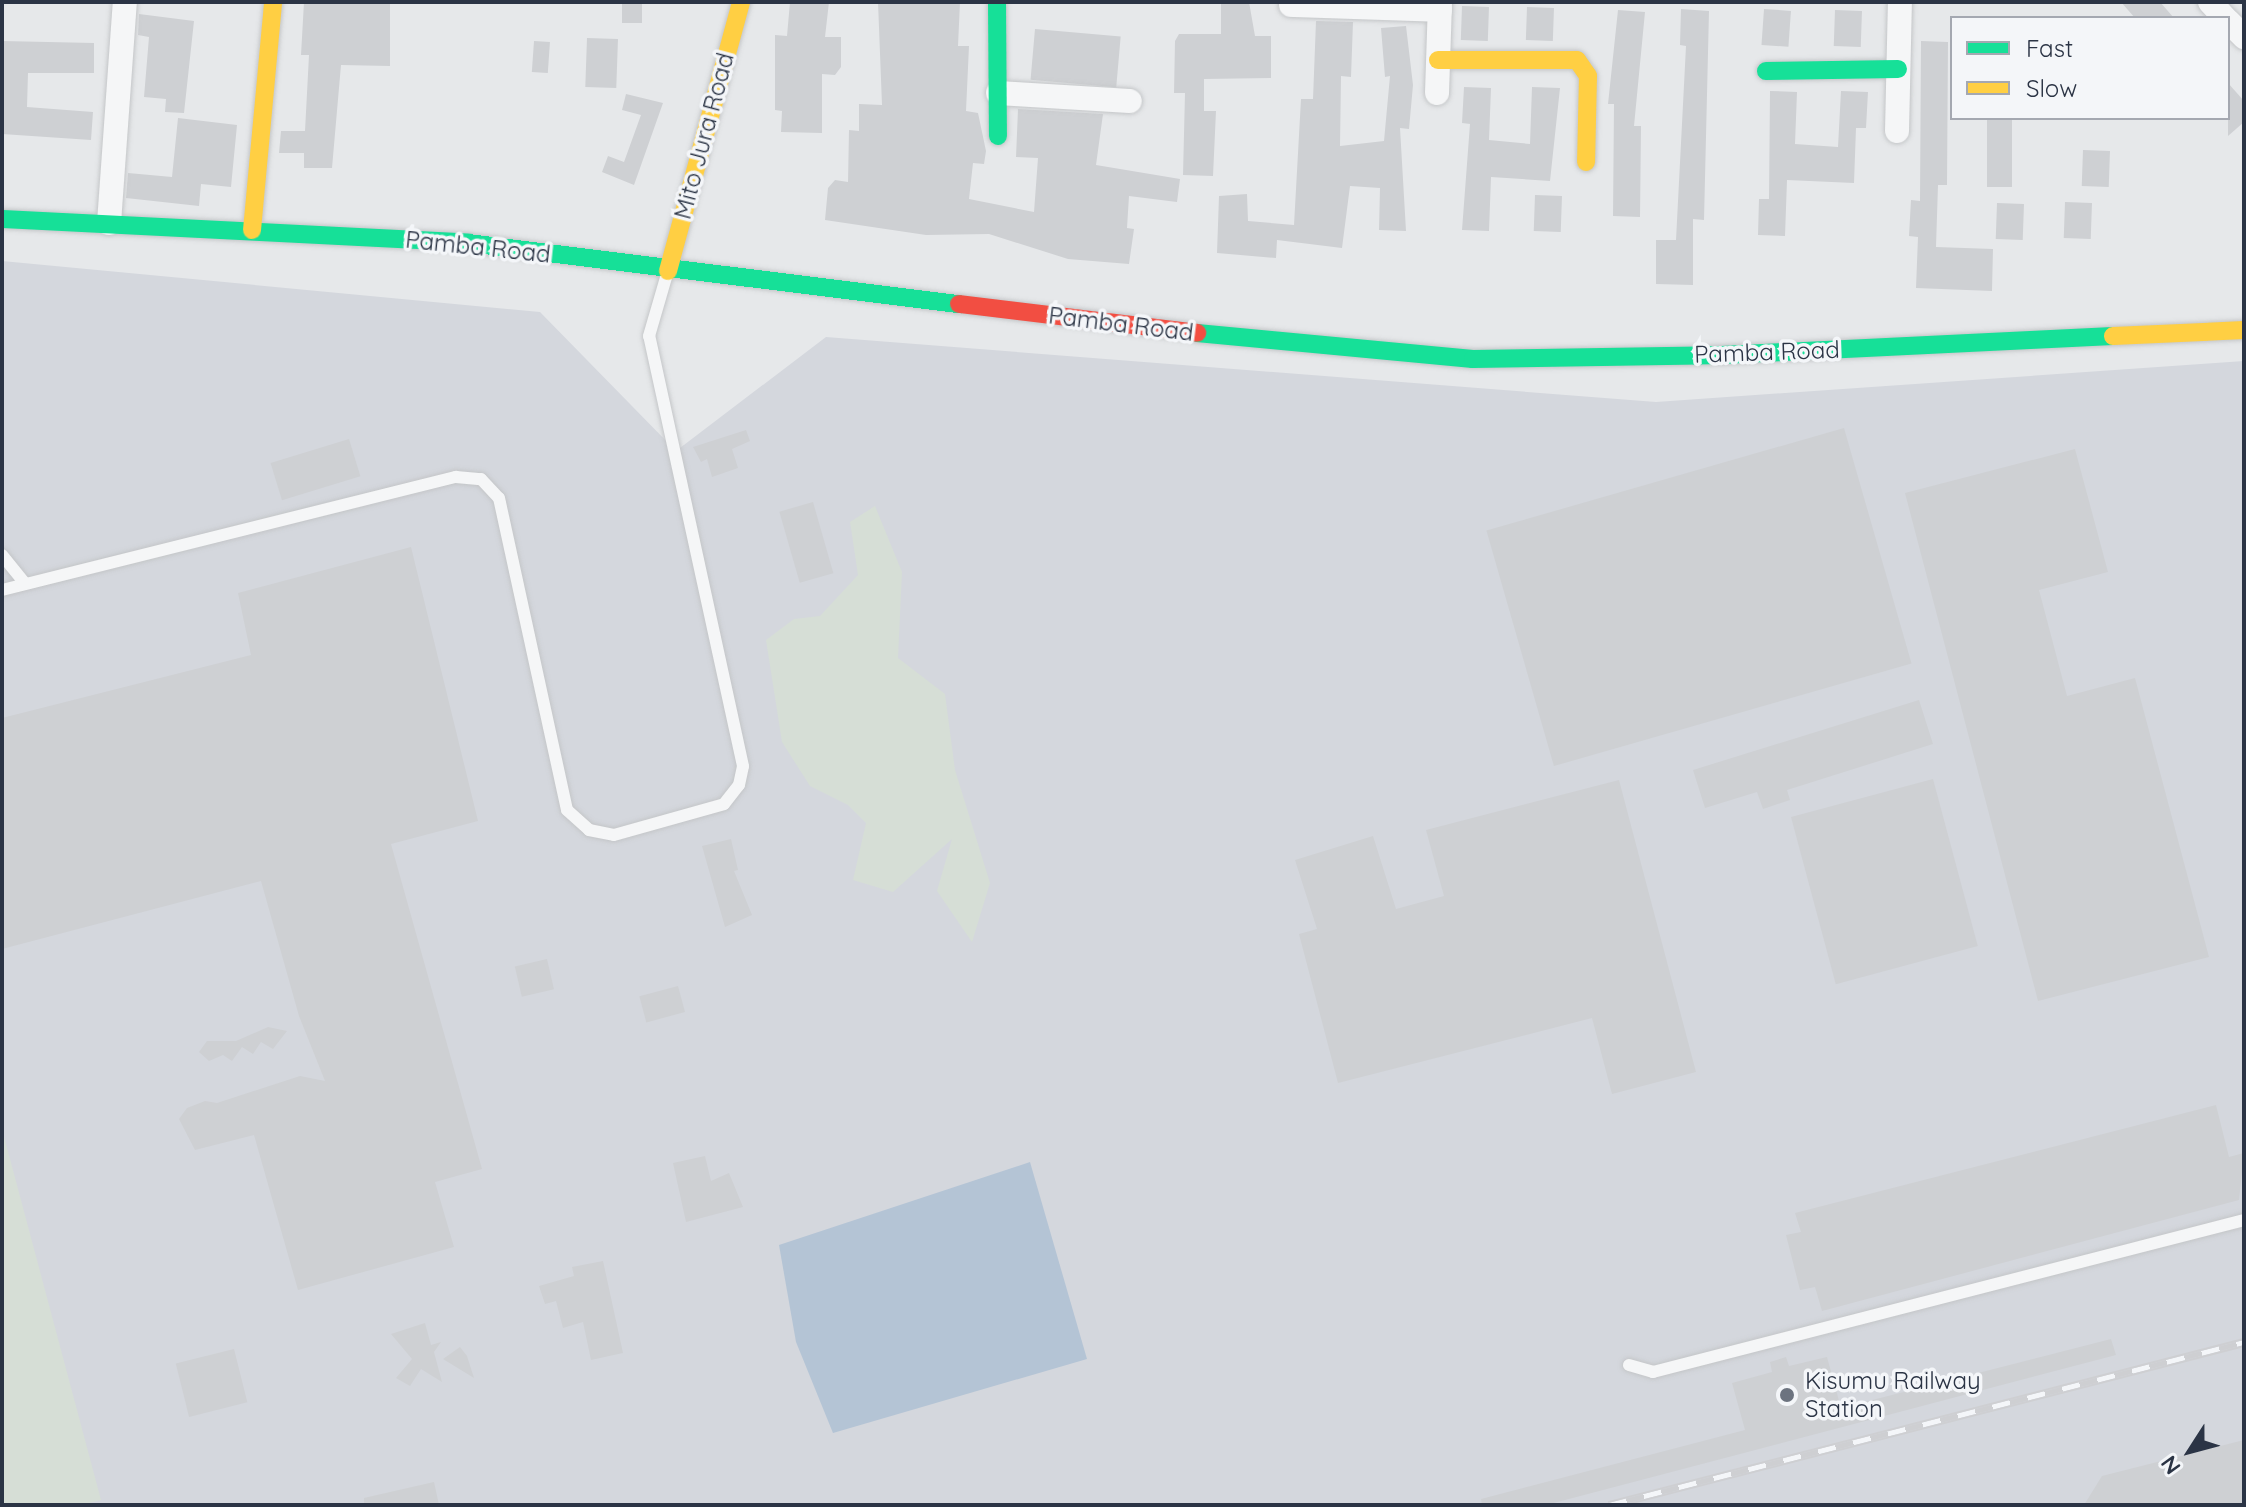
<!DOCTYPE html>
<html>
<head>
<meta charset="utf-8">
<style>
	body { margin:0 }
	#map { position:relative; width:2246px; height:1507px; overflow:hidden; background:#e6e8ea; font-family:Quicksand,sans-serif }
	div>[style] { position:absolute }
	.built>* { inset:0; background:#d4d7dd }
	.green>* { inset:0; background:#d6ded6 }
	.water>* { inset:0; background:#b4c4d5 }
	.building>* { inset:0; background:#ced0d3; transform-origin:0 0 }
	.roads { filter:drop-shadow(0 0 2px #c4c6c8) drop-shadow(0 0 2px #c4c6c8) }
	.lane>* { height:12px; margin:-6px; padding:0 6px; transform-origin:6px; border-radius:6px; background:#f5f6f7 }
	.street>* { height:24px; margin:-12px; padding:0 12px; transform-origin:12px; border-radius:12px; background:#f5f6f7 }
	.fast>* { height:18px; margin:-9px; padding:0 9px; transform-origin:9px; border-radius:9px; background:#16e098 }
	.slow>* { height:18px; margin:-9px; padding:0 9px; transform-origin:9px; border-radius:9px; background:#ffcf43 }
	.jam>* { height:18px; margin:-9px; padding:0 9px; transform-origin:9px; border-radius:9px; background:#f24e42 }
	.rail>* { height:9px; margin-top:-4.5px; transform-origin:0; background:repeating-linear-gradient(90deg,#f4f6f9 0 18px,#cecfd2 0 36px); box-sizing:border-box; border-block:2px solid #cecfd2 }
	.dots>* { width:22px; height:22px; translate:-50% -50%; box-sizing:border-box; border:4px solid #f4f6f9; border-radius:50% }
	span { translate:-50% -50%; white-space:nowrap; text-align:center; line-height:1.15; -webkit-text-stroke:7px #f4f6f9; paint-order:stroke }
	.street-label { font-size:24px; color:#2b3445 }
	.poi-label { font-size:24px; color:#2b3445 }
	.left { translate:0 -50%; text-align:left }
	.frame { position:absolute; inset:0; border:4px solid #2b3445; pointer-events:none }
	.legend { position:absolute; left:1950px; top:16px; width:280px; height:104px; box-sizing:border-box; background:#f4f6f9; border:2px solid #a4a8b1; margin:0; padding:10px 14px; list-style:none; font-size:24px; color:#2b3445 }
	.legend li { display:flex; align-items:center; gap:16px; height:40px }
	.legend b { width:40px; border:2px solid #a4a8b1 }
	.north { position:absolute; left:2150px; top:1411px; width:80px; height:80px; -webkit-text-stroke:6px #f4f6f9; paint-order:stroke; rotate:234deg; font-size:22px; font-weight:700; line-height:32px; text-align:center; color:#2b3445 }
	.north::after { content:''; display:block; margin:auto; width:28px; height:36px; background:#2b3445; clip-path:polygon(50% 0,100% 100%,50% 72%,0 100%) }
</style>
</head>
<body>
<div id="map">
	<div class="built">
		<div style="clip-path:polygon(2px 261px,540px 312px,676px 451px,826px 337px,1656px 402px,2244px 361px,2244px 1505px,2px 1505px)"></div>
	</div>
	<div class="green">
		<div style="clip-path:polygon(875px 506px,902px 572px,898px 658px,945px 694px,955px 770px,990px 883px,972px 942px,937px 891px,952px 839px,893px 892px,853px 880px,866px 823px,848px 805px,810px 786px,782px 742px,766px 640px,794px 619px,820px 616px,858px 575px,850px 522px)"></div>
		<div style="clip-path:polygon(2px 1129px,101px 1500px,81px 1505px,2px 1505px)"></div>
	</div>
	<div class="water">
		<div style="clip-path:polygon(1030px 1162px,1087px 1359px,833px 1433px,796px 1342px,779px 1245px)"></div>
	</div>
	<div class="building">
		<div style="clip-path:polygon(304px 2px,390px 2px,390px 66px,341px 65px,332px 168px,304px 168px,304px 153px,279px 153px,281px 131px,305px 131px,309px 55px,301px 55px)"></div>
		<div style="left:622px;top:2px;width:20px;height:21px"></div>
		<div style="clip-path:polygon(790px 2px,829px 2px,825px 37px,841px 37px,841px 67px,835px 75px,822px 74px,822px 133px,781px 132px,782px 111px,775px 110px,775px 35px,787px 36px)"></div>
		<div style="clip-path:polygon(878px 2px,960px 2px,958px 46px,969px 46px,966px 111px,978px 113px,986px 151px,984px 164px,973px 163px,969px 199px,1034px 212px,1038px 158px,1016px 157px,1018px 109px,1103px 114px,1096px 165px,1180px 179px,1177px 202px,1129px 196px,1127px 228px,1134px 229px,1129px 264px,1068px 259px,989px 234px,926px 235px,825px 220px,828px 188px,835px 180px,848px 182px,849px 130px,859px 131px,859px 104px,882px 105px)"></div>
		<div style="clip-path:polygon(1221px 2px,1249px 2px,1255px 36px,1271px 36px,1271px 78px,1204px 79px,1204px 111px,1216px 111px,1213px 176px,1183px 175px,1185px 93px,1174px 93px,1175px 41px,1179px 34px,1221px 34px)"></div>
		<div style="clip-path:polygon(2121px 2px,2160px 2px,2174px 18px,2135px 18px)"></div>
		<div style="left:1462px;top:6px;width:27px;height:34px;rotate:2deg"></div>
		<div style="left:1527px;top:7px;width:27px;height:33px;rotate:2deg"></div>
		<div style="clip-path:polygon(1681px 9px,1709px 11px,1704px 220px,1693px 219px,1693px 285px,1656px 284px,1656px 240px,1676px 240px,1686px 46px,1680px 45px)"></div>
		<div style="left:1764px;top:9px;width:27px;height:36px;rotate:4deg"></div>
		<div style="clip-path:polygon(1618px 10px,1645px 12px,1634px 126px,1641px 126px,1640px 217px,1613px 216px,1614px 104px,1608px 104px)"></div>
		<div style="left:1835px;top:10px;width:27px;height:36px;rotate:2deg"></div>
		<div style="clip-path:polygon(139px 14px,194px 21px,184px 113px,165px 112px,166px 99px,144px 97px,149px 37px,138px 35px)"></div>
		<div style="clip-path:polygon(1316px 21px,1353px 22px,1351px 77px,1341px 76px,1340px 146px,1384px 141px,1390px 76px,1385px 77px,1381px 28px,1406px 26px,1413px 85px,1409px 129px,1400px 128px,1406px 231px,1379px 230px,1380px 188px,1350px 186px,1342px 248px,1277px 240px,1276px 258px,1217px 253px,1219px 196px,1247px 194px,1248px 221px,1294px 225px,1301px 99px,1313px 99px)"></div>
		<div style="left:1035px;top:29px;width:86px;height:51px;rotate:5deg"></div>
		<div style="left:587px;top:38px;width:31px;height:49px;rotate:2deg"></div>
		<div style="clip-path:polygon(2px 41px,94px 43px,94px 73px,28px 73px,27px 107px,93px 112px,91px 140px,2px 134px)"></div>
		<div style="left:534px;top:41px;width:16px;height:31px;rotate:4deg"></div>
		<div style="clip-path:polygon(1921px 41px,1948px 42px,1947px 185px,1938px 185px,1936px 247px,1993px 249px,1992px 291px,1916px 288px,1918px 237px,1909px 236px,1911px 200px,1920px 201px)"></div>
		<div style="clip-path:polygon(2228px 83px,2244px 101px,2244px 122px,2228px 136px)"></div>
		<div style="clip-path:polygon(1464px 87px,1491px 88px,1489px 140px,1530px 144px,1532px 87px,1560px 88px,1550px 181px,1491px 177px,1489px 231px,1462px 230px,1470px 124px,1462px 123px)"></div>
		<div style="clip-path:polygon(1770px 91px,1797px 92px,1795px 144px,1838px 147px,1841px 91px,1868px 92px,1866px 128px,1856px 128px,1854px 183px,1787px 180px,1785px 236px,1758px 235px,1759px 199px,1769px 199px)"></div>
		<div style="clip-path:polygon(626px 94px,663px 103px,634px 185px,602px 172px,608px 156px,624px 162px,641px 115px,622px 110px)"></div>
		<div style="clip-path:polygon(178px 118px,237px 125px,231px 187px,201px 184px,199px 206px,126px 198px,128px 173px,172px 177px)"></div>
		<div style="left:1987px;top:118px;width:25px;height:69px"></div>
		<div style="left:2083px;top:150px;width:27px;height:36px;rotate:2deg"></div>
		<div style="left:1535px;top:195px;width:27px;height:36px;rotate:2deg"></div>
		<div style="left:2065px;top:202px;width:27px;height:36px;rotate:2deg"></div>
		<div style="left:1997px;top:203px;width:27px;height:36px;rotate:2deg"></div>
		<div style="left:1844px;top:428px;width:245px;height:372px;rotate:74deg"></div>
		<div style="clip-path:polygon(746px 430px,750px 441px,732px 449px,738px 468px,712px 477px,707px 459px,701px 462px,693px 447px)"></div>
		<div style="left:349px;top:439px;width:39px;height:82px;rotate:73deg"></div>
		<div style="clip-path:polygon(2075px 449px,2108px 572px,2039px 590px,2067px 696px,2135px 678px,2209px 957px,2038px 1001px,1905px 493px)"></div>
		<div style="left:813px;top:502px;width:74px;height:35px;rotate:74deg"></div>
		<div style="clip-path:polygon(411px 547px,478px 821px,391px 844px,482px 1169px,435px 1182px,454px 1247px,298px 1290px,254px 1135px,195px 1150px,179px 1119px,187px 1108px,205px 1101px,217px 1103px,300px 1076px,325px 1081px,299px 1016px,261px 881px,2px 949px,2px 718px,251px 655px,238px 593px)"></div>
		<div style="clip-path:polygon(1919px 700px,1933px 744px,1787px 790px,1790px 800px,1763px 809px,1757px 792px,1705px 808px,1693px 770px)"></div>
		<div style="left:1933px;top:779px;width:173px;height:147px;rotate:75deg"></div>
		<div style="clip-path:polygon(1619px 780px,1696px 1072px,1612px 1094px,1592px 1018px,1338px 1083px,1299px 934px,1317px 929px,1295px 860px,1373px 836px,1396px 909px,1444px 896px,1426px 830px)"></div>
		<div style="clip-path:polygon(731px 839px,738px 870px,734px 871px,752px 915px,725px 927px,702px 846px)"></div>
		<div style="left:547px;top:959px;width:31px;height:33px;rotate:77deg"></div>
		<div style="left:678px;top:986px;width:27px;height:40px;rotate:75deg"></div>
		<div style="clip-path:polygon(268px 1027px,287px 1031px,273px 1049px,261px 1042px,253px 1054px,242px 1047px,232px 1061px,223px 1055px,209px 1061px,199px 1052px,207px 1041px,236px 1041px)"></div>
		<div style="clip-path:polygon(2216px 1105px,2229px 1157px,2244px 1153px,2239px 1200px,1822px 1311px,1815px 1287px,1800px 1290px,1786px 1235px,1801px 1232px,1795px 1213px)"></div>
		<div style="clip-path:polygon(705px 1156px,711px 1181px,729px 1173px,743px 1207px,686px 1222px,673px 1163px)"></div>
		<div style="clip-path:polygon(603px 1261px,623px 1353px,591px 1360px,583px 1322px,563px 1328px,556px 1301px,545px 1304px,539px 1286px,574px 1276px,572px 1267px)"></div>
		<div style="clip-path:polygon(425px 1323px,431px 1345px,441px 1342px,434px 1352px,442px 1382px,421px 1369px,410px 1386px,396px 1378px,412px 1359px,391px 1334px)"></div>
		<div style="clip-path:polygon(2111px 1339px,2116px 1355px,1546px 1505px,1482px 1505px,1481px 1499px,1745px 1430px,1732px 1383px,1772px 1372px,1770px 1362px,1786px 1357px,1789px 1366px,1827px 1357px,1841px 1408px)"></div>
		<div style="clip-path:polygon(460px 1347px,467px 1356px,474px 1378px,443px 1359px)"></div>
		<div style="left:234px;top:1349px;width:55px;height:60px;rotate:76deg"></div>
		<div style="clip-path:polygon(2244px 1440px,2244px 1505px,2084px 1505px,2102px 1476px)"></div>
		<div style="clip-path:polygon(434px 1482px,439px 1505px,364px 1505px,364px 1498px)"></div>
	</div>
	<div class="roads">
		<div class="lane">
			<div style="left:2px;top:555px;width:36px;rotate:51deg"></div>
			<div style="left:2px;top:590px;width:468px;rotate:-14deg"></div>
			<div style="left:456px;top:477px;width:25px;rotate:5deg"></div>
			<div style="left:481px;top:479px;width:26px;rotate:47deg"></div>
			<div style="left:499px;top:498px;width:319px;rotate:77.7deg"></div>
			<div style="left:567px;top:810px;width:30px;rotate:42deg"></div>
			<div style="left:589px;top:830px;width:25px;rotate:11deg"></div>
			<div style="left:614px;top:835px;width:114px;rotate:-15.7deg"></div>
			<div style="left:724px;top:804px;width:24px;rotate:-52deg"></div>
			<div style="left:739px;top:785px;width:19px;rotate:-78deg"></div>
			<div style="left:743px;top:766px;width:440px;rotate:-102.3deg"></div>
			<div style="left:649px;top:336px;width:65px;rotate:-73.8deg"></div>
			<div style="left:1629px;top:1365px;width:25px;rotate:16deg"></div>
			<div style="left:1653px;top:1372px;width:610px;rotate:-14.42deg"></div>
		</div>
		<div class="street">
			<div style="left:2210px;top:2px;width:22px;rotate:47deg"></div>
			<div style="left:1291px;top:5px;width:149px;rotate:1.9deg"></div>
			<div style="left:2228px;top:21px;width:23px;rotate:45deg"></div>
			<div style="left:998px;top:93px;width:132px;rotate:3.5deg"></div>
			<div style="left:1437px;top:93px;width:91px;rotate:-88.1deg"></div>
			<div style="left:1897px;top:131px;width:129px;rotate:-88.7deg"></div>
			<div style="left:109px;top:223px;width:222px;rotate:-85.9deg"></div>
		</div>
		<div class="fast">
			<div style="left:997px;top:2px;width:134px;rotate:89.6deg"></div>
			<div style="left:1766px;top:71px;width:132px;rotate:-0.9deg"></div>
			<div style="left:2px;top:219px;width:467px;rotate:2.9deg"></div>
			<div style="left:468px;top:243px;width:495px;rotate:7.1deg"></div>
			<div style="left:1197px;top:333px;width:277px;rotate:5.4deg"></div>
			<div style="left:1473px;top:359px;width:249px;rotate:-0.9deg"></div>
			<div style="left:1722px;top:355px;width:391px;rotate:-2.8deg"></div>
		</div>
		<div class="slow">
			<div style="left:1438px;top:60px;width:139px"></div>
			<div style="left:1577px;top:60px;width:19px;rotate:55deg"></div>
			<div style="left:1588px;top:76px;width:86px;rotate:91.3deg"></div>
			<div style="left:252px;top:230px;width:229px;rotate:-84.7deg"></div>
			<div style="left:668px;top:271px;width:279px;rotate:-74.8deg"></div>
			<div style="left:2113px;top:336px;width:131px;rotate:-2.6deg"></div>
		</div>
		<div class="jam">
			<div style="left:959px;top:304px;width:240px;rotate:6.9deg"></div>
		</div>
	</div>
	<div class="rail">
		<div style="left:1609px;top:1505px;width:656px;rotate:-14.4deg"></div>
	</div>
	<div class="dots">
		<div style="left:1787px;top:1395px;background:#6c737f"></div>
	</div>
	<div class="street-label">
		<span style="left:704px;top:136px;rotate:-75deg">Mito Jura Road</span>
		<span style="left:478px;top:247px;rotate:6deg">Pamba Road</span>
		<span style="left:1121px;top:324px;rotate:7deg">Pamba Road</span>
		<span style="left:1767px;top:352px;rotate:-2deg">Pamba Road</span>
	</div>
	<div class="poi-label">
		<span class="left" style="left:1805px;top:1395px">Kisumu Railway<br>Station</span>
	</div>
	<div class="frame"></div>
	<ul class="legend">
	<li><b style="height:10px;background:#16e098"></b>Fast</li>
	<li><b style="height:10px;background:#ffcf43"></b>Slow</li>
	</ul>
	<div class="north">N</div>
</div>
</body>
</html>
